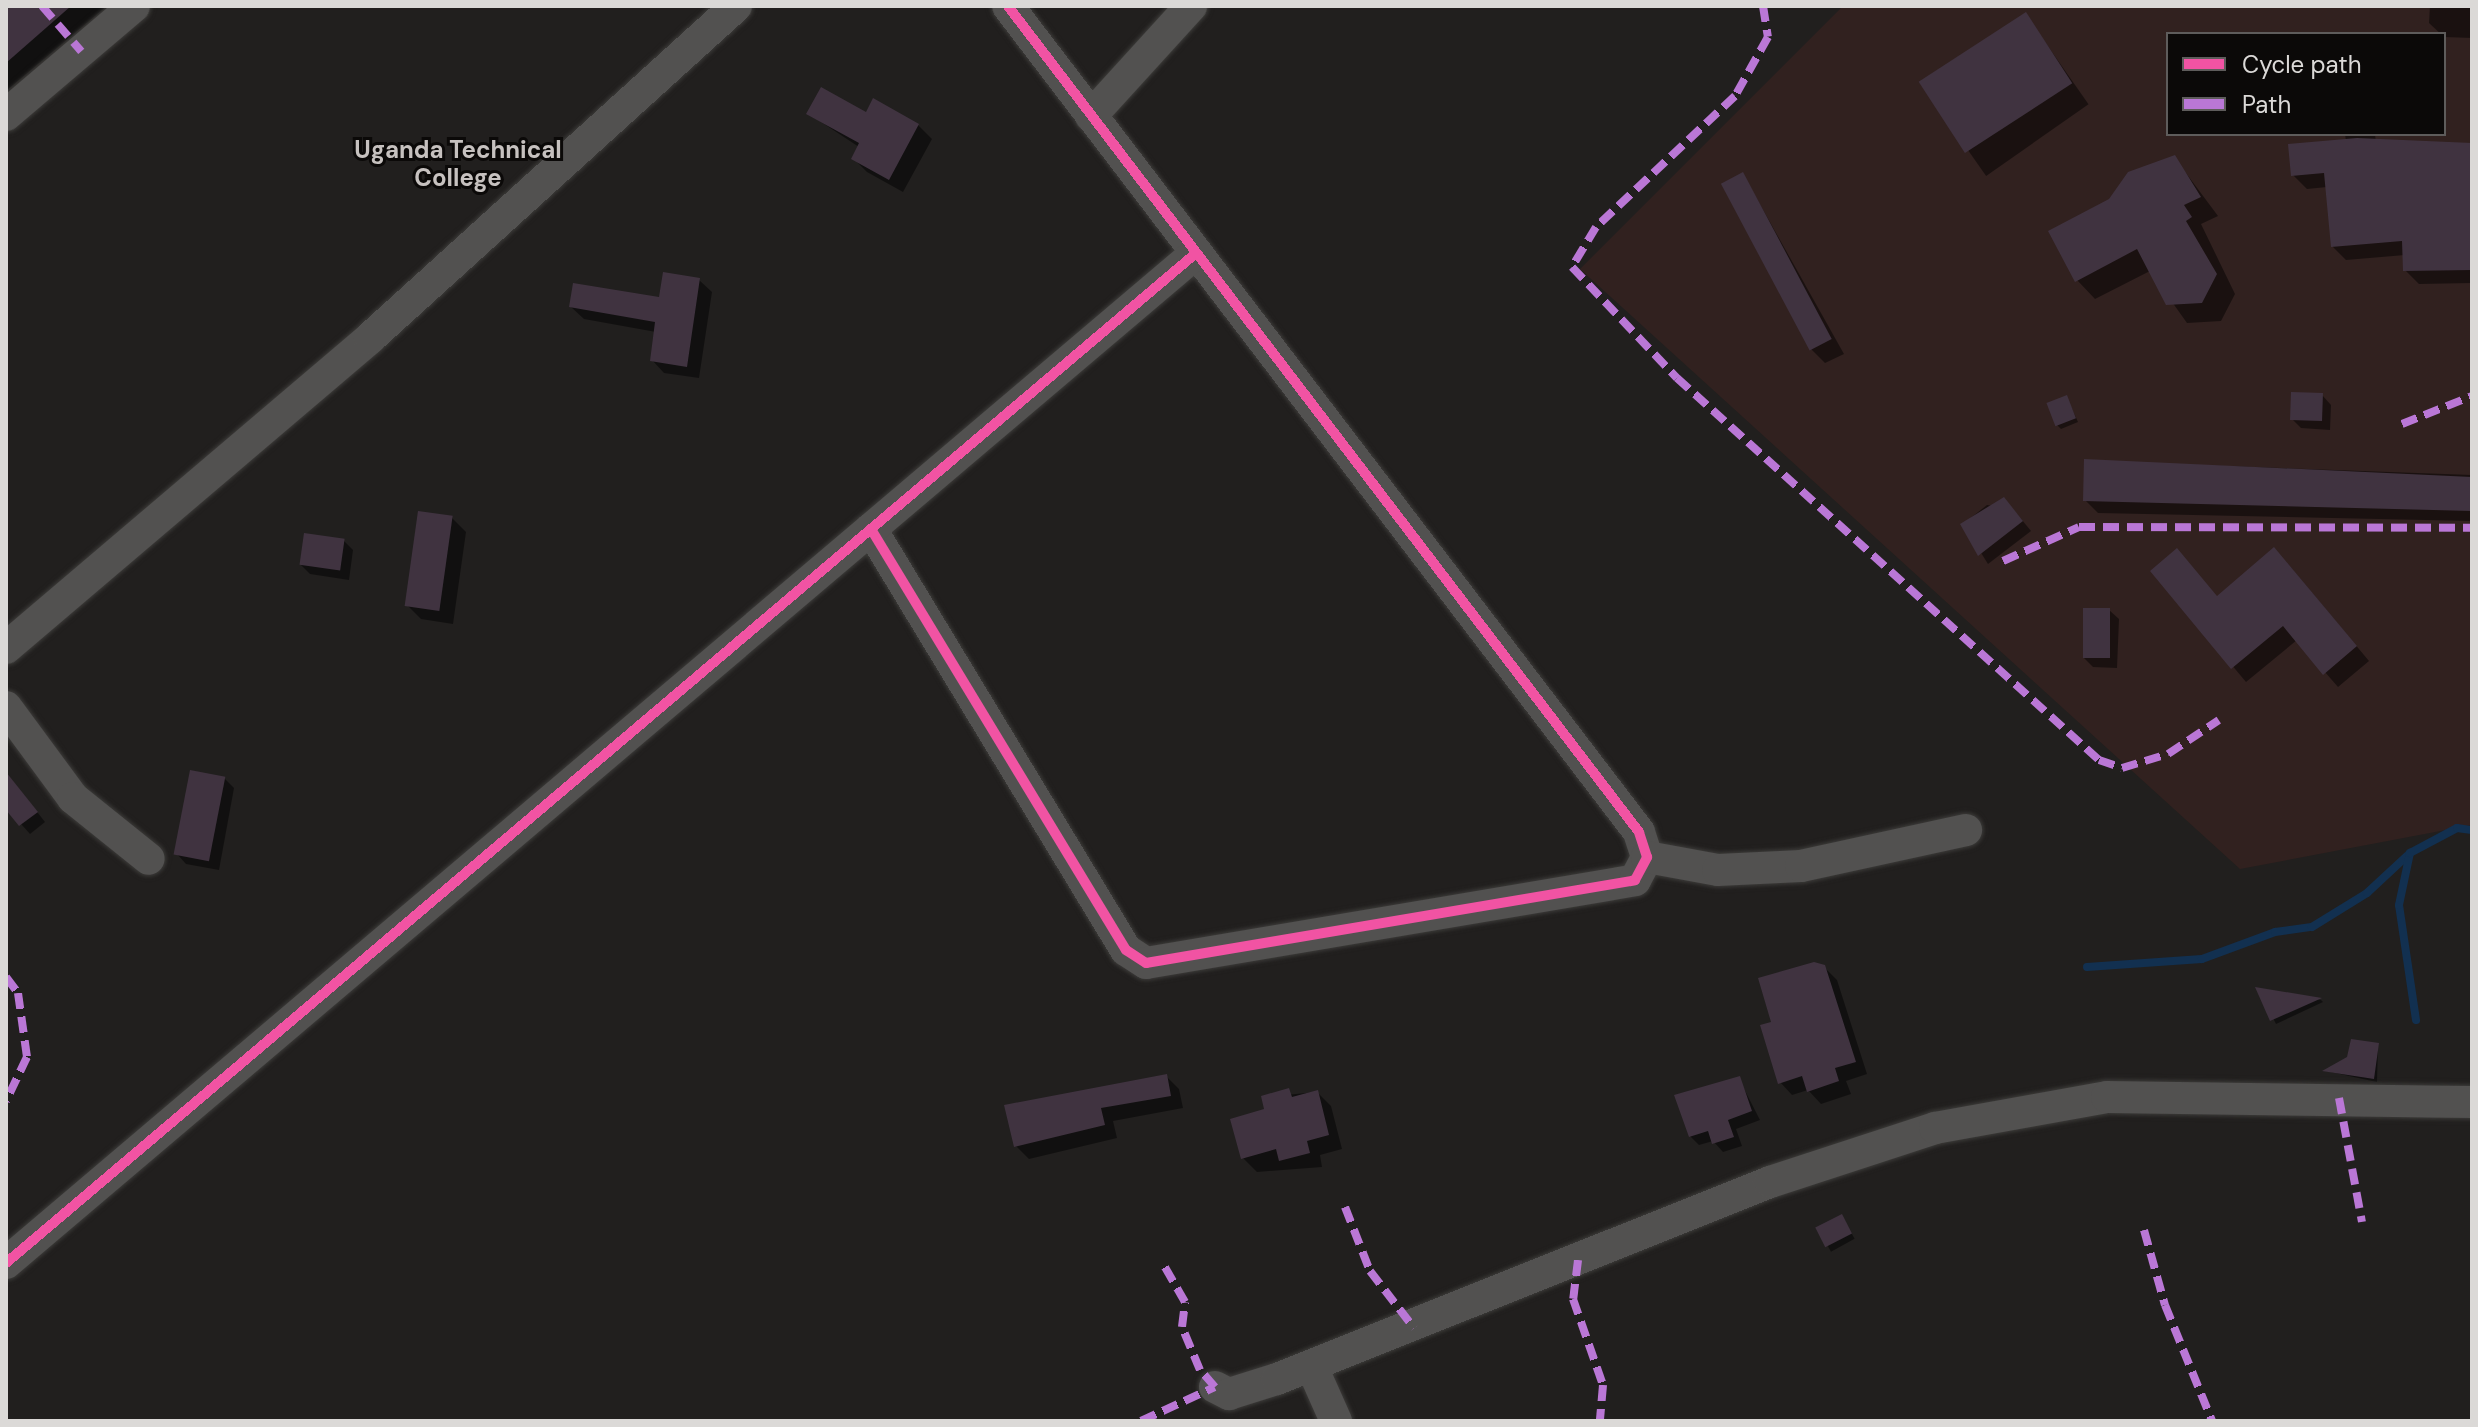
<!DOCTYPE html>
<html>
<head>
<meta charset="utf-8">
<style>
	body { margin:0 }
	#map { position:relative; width:2478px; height:1427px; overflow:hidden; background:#211f1e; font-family:"DM Sans",sans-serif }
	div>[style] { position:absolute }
	.commercial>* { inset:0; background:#31211f }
	.shadow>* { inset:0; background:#0007; transform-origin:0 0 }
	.stream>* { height:8px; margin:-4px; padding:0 4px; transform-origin:4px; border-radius:4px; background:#123050 }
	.building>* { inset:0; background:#403340; transform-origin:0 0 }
	.roads { filter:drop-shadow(0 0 2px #3c3b39) drop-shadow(0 0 2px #3c3b39) }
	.street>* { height:32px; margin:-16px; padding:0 16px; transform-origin:16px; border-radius:16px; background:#525150 }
	.quiet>* { height:8px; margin-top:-4px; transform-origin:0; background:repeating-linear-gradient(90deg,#ba77d6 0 16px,transparent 0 24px) }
	.cycleway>* { height:10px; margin:-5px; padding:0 5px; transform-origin:5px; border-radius:5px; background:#f153a3 }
	span { translate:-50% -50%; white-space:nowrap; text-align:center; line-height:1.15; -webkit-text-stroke:6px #0b0908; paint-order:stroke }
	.quarter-label { font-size:24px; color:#c6c1bf; font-weight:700 }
	.frame { position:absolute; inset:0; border:8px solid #dbd9d7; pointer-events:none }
	.legend { position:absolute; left:2166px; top:32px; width:280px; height:104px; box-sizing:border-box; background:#0b0908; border:2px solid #5e5c5b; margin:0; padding:10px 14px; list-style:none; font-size:24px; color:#dbd9d7 }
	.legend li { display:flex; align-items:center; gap:16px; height:40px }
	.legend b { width:40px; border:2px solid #5e5c5b }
</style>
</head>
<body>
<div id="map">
	<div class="commercial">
		<div style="clip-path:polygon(evenodd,1843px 6px,2472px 6px,2472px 825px,2240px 869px,1580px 269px,1843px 6px,2168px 34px,2444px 34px,2444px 134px,2168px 134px,2168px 34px)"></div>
	</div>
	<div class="shadow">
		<div style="clip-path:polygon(11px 6px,107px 6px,6px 91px)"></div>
		<div style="clip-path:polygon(2430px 6px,2472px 6px,2472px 38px,2444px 37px,2429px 23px)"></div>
		<div style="left:2026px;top:15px;width:109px;height:125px;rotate:55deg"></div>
		<div style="clip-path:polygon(809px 114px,918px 125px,932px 139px,903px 192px,867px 172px,853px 158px,859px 147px)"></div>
		<div style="clip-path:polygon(2345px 134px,2375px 134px,2376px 143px,2472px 145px,2472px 283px,2419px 284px,2405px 270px,2405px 255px,2346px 260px,2333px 247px,2327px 187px,2307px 189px,2293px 175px,2346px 141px)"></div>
		<div style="clip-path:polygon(2174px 157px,2218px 216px,2201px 224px,2235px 294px,2221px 321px,2187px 323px,2150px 271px,2095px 299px,2077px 280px,2111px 200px)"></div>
		<div style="clip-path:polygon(1743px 174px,1844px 354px,1825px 363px,1811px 349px)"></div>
		<div style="clip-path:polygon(699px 280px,712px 292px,699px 378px,664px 373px,652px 360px,656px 332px,584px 319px,571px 307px,661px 300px)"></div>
		<div style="clip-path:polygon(2322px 395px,2331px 405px,2330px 430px,2301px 428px,2292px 419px)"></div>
		<div style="clip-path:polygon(2067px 398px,2078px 422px,2061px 429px,2057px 425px)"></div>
		<div style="clip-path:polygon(2086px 461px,2472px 475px,2472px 521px,2098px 513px,2085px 500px)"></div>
		<div style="clip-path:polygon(1987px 505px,2013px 509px,2031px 531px,1988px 564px,1963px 524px)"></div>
		<div style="clip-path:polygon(452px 518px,466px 532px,453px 624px,421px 619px,407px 605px)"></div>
		<div style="clip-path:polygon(344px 541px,353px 550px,349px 580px,310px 574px,301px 565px)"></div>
		<div style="clip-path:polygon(2177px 551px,2218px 598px,2288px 564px,2369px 661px,2338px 687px,2297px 640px,2246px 682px,2153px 571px)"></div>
		<div style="clip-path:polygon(2109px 610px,2119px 619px,2117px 668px,2093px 667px,2084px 658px)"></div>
		<div style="clip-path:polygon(224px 778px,234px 788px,219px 870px,186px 864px,177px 854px)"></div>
		<div style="clip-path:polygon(6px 792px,23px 794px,45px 822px,30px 834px,6px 807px)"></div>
		<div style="clip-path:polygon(1824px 967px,1837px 980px,1867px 1074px,1846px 1081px,1851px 1094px,1821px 1104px,1808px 1090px,1792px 1095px,1780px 1082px,1773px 1023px)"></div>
		<div style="clip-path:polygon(2259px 990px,2321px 1000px,2323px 1002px,2276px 1024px)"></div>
		<div style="clip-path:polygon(2378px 1045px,2377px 1082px,2326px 1071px)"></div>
		<div style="clip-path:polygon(1166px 1076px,1179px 1089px,1183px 1108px,1113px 1121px,1117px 1138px,1029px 1159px,1016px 1146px)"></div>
		<div style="clip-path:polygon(1739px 1079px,1760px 1120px,1736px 1129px,1742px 1146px,1723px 1152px,1713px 1141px,1699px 1145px,1690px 1136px)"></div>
		<div style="clip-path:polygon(1317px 1092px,1331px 1106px,1342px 1149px,1320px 1155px,1322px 1167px,1257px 1172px,1243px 1158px,1267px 1110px,1264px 1097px)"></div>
		<div style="left:1842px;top:1216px;width:26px;height:27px;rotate:61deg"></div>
	</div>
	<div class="stream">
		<div style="left:2087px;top:967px;width:115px;rotate:-4deg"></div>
		<div style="left:2202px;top:959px;width:78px;rotate:-20.3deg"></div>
		<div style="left:2275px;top:932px;width:37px;rotate:-8deg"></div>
		<div style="left:2312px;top:927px;width:65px;rotate:-31.7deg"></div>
		<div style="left:2367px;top:893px;width:59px;rotate:-42.9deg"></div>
		<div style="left:2416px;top:1020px;width:116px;rotate:-98.4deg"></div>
		<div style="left:2399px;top:905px;width:53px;rotate:-78.1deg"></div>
		<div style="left:2410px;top:853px;width:53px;rotate:-28deg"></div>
		<div style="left:2457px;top:828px;width:15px;rotate:8deg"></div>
	</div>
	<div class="building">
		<div style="clip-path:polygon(6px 6px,71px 6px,6px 63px)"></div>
		<div style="left:2026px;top:12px;width:85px;height:128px;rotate:57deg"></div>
		<div style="clip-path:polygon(821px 87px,866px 112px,873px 98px,919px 124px,889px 180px,851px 159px,859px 143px,806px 114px)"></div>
		<div style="clip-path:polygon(2357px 138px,2472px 143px,2472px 270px,2403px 271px,2402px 241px,2331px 247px,2324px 173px,2291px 176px,2288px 144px)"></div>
		<div style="clip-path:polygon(2175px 155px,2201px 197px,2184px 205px,2192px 217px,2186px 221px,2217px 274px,2202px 303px,2166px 305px,2137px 249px,2075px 282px,2048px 231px,2109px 199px,2128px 172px)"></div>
		<div style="left:1743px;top:172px;width:189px;height:25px;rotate:62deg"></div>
		<div style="clip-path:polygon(663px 272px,700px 278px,687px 367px,650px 361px,655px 322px,569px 307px,573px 283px,659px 297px)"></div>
		<div style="left:2291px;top:392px;width:32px;height:28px;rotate:2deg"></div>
		<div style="left:2067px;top:395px;width:25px;height:22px;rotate:69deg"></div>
		<div style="clip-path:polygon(2084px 459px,2472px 477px,2472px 511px,2083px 501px)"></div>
		<div style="clip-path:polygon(2004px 497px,2023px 521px,1978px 556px,1960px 524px)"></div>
		<div style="left:418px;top:511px;width:35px;height:96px;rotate:8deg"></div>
		<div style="left:304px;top:533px;width:41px;height:32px;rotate:8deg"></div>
		<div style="clip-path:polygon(2274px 547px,2357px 646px,2323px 675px,2283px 626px,2231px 669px,2150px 571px,2177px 548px,2217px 596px)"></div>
		<div style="left:2083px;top:608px;width:27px;height:50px"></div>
		<div style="left:190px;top:770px;width:36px;height:86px;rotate:11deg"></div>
		<div style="clip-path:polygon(6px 772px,38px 812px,19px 826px,6px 810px)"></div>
		<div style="clip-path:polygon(1814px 962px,1825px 965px,1856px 1062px,1835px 1068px,1839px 1081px,1807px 1092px,1802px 1076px,1778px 1084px,1760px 1025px,1771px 1022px,1758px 978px)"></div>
		<div style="clip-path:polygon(2255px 987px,2322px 998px,2270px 1021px)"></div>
		<div style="clip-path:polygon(2351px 1039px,2379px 1043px,2374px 1079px,2322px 1071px,2347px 1057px)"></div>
		<div style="clip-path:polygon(1167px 1074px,1171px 1096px,1101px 1108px,1105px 1125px,1014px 1147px,1004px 1105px)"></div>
		<div style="clip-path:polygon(1740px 1076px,1752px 1111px,1728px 1120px,1734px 1137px,1712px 1144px,1708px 1131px,1689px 1137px,1674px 1095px)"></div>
		<div style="clip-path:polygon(1289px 1088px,1292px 1097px,1318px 1090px,1329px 1135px,1307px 1141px,1310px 1153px,1279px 1161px,1276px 1149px,1241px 1159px,1230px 1119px,1264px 1109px,1261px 1096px)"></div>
		<div style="left:1842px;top:1214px;width:22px;height:30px;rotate:63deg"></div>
	</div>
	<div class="roads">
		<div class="street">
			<div style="left:6px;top:115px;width:168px;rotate:-40.4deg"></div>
			<div style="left:1091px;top:116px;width:149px;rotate:-47.7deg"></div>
			<div style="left:871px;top:529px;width:492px;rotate:58.8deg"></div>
			<div style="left:1126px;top:950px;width:24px;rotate:33deg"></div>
			<div style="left:1146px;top:963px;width:496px;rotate:-9.6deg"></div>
			<div style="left:1635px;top:880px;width:26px;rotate:-62deg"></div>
			<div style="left:1647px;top:857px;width:26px;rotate:-108deg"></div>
			<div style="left:1639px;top:832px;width:1039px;rotate:-127.38deg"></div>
			<div style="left:6px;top:648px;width:478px;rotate:-40.4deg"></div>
			<div style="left:370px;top:338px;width:494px;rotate:-42.2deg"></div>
			<div style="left:6px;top:707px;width:113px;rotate:53.6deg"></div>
			<div style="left:73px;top:798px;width:97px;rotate:38.8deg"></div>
			<div style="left:1647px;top:857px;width:72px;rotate:10.4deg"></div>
			<div style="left:1718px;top:870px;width:83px;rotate:-2.8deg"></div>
			<div style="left:1801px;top:866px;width:169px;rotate:-12.3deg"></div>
			<div style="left:6px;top:1263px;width:1561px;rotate:-40.32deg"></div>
			<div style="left:1312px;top:1367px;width:59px;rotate:66deg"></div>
			<div style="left:1215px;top:1387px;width:16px;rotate:27deg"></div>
			<div style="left:1229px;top:1394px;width:50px;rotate:-17.4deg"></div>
			<div style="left:1277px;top:1379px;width:531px;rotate:-21.78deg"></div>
			<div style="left:1770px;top:1182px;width:174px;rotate:-18.1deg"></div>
			<div style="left:1935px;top:1128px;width:175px;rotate:-10.2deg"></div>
			<div style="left:2107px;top:1097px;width:365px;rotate:0.8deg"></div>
		</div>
	</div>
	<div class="quiet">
		<div style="left:42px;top:6px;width:60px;rotate:49.1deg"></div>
		<div style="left:1763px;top:6px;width:31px;rotate:81deg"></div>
		<div style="left:1768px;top:37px;width:68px;rotate:119.2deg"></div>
		<div style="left:1735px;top:96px;width:191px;rotate:136.7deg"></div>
		<div style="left:1596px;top:227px;width:47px;rotate:121deg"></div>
		<div style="left:1572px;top:267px;width:153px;rotate:46.6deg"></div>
		<div style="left:1677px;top:378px;width:569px;rotate:42.15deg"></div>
		<div style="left:2099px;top:760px;width:24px;rotate:19deg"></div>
		<div style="left:2122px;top:768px;width:48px;rotate:-16.9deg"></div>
		<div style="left:2168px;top:754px;width:61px;rotate:-33.7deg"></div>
		<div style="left:2402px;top:424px;width:75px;rotate:-21.8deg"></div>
		<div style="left:2003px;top:561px;width:83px;rotate:-24.1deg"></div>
		<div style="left:2079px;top:527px;width:393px;rotate:0.1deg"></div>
		<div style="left:6px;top:977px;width:20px;rotate:53deg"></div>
		<div style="left:18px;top:993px;width:65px;rotate:82deg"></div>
		<div style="left:27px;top:1057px;width:49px;rotate:115.5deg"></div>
		<div style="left:2339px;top:1098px;width:126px;rotate:79.5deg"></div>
		<div style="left:1345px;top:1207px;width:69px;rotate:68.7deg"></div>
		<div style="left:1370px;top:1271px;width:72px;rotate:52.3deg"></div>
		<div style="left:2144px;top:1230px;width:78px;rotate:74.4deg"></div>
		<div style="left:2165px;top:1305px;width:125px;rotate:67.9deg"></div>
		<div style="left:1578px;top:1260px;width:39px;rotate:97deg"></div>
		<div style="left:1573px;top:1299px;width:91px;rotate:70.8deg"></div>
		<div style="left:1603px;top:1385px;width:36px;rotate:95deg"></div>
		<div style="left:1141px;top:1421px;width:81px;rotate:-24.7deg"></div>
		<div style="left:1215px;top:1387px;width:23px;rotate:-131deg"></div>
		<div style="left:1200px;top:1370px;width:47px;rotate:-112.7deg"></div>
		<div style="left:1182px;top:1327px;width:25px;rotate:-83deg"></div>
		<div style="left:1185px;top:1302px;width:46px;rotate:-119.9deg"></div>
	</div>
	<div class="cycleway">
		<div style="left:871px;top:529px;width:492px;rotate:58.8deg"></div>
		<div style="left:1126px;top:950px;width:24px;rotate:33deg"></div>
		<div style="left:1146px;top:963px;width:496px;rotate:-9.6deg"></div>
		<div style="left:1635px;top:880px;width:26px;rotate:-62deg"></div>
		<div style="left:1647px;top:857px;width:26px;rotate:-108deg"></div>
		<div style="left:1639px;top:832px;width:1039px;rotate:-127.38deg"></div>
		<div style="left:6px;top:1263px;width:1561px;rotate:-40.32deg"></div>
	</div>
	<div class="quarter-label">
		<span style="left:458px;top:164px">Uganda Technical<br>College</span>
	</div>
	<div class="frame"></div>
	<ul class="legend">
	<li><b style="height:10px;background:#f153a3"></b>Cycle path</li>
	<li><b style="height:10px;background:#ba77d6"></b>Path</li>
	</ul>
</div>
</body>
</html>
